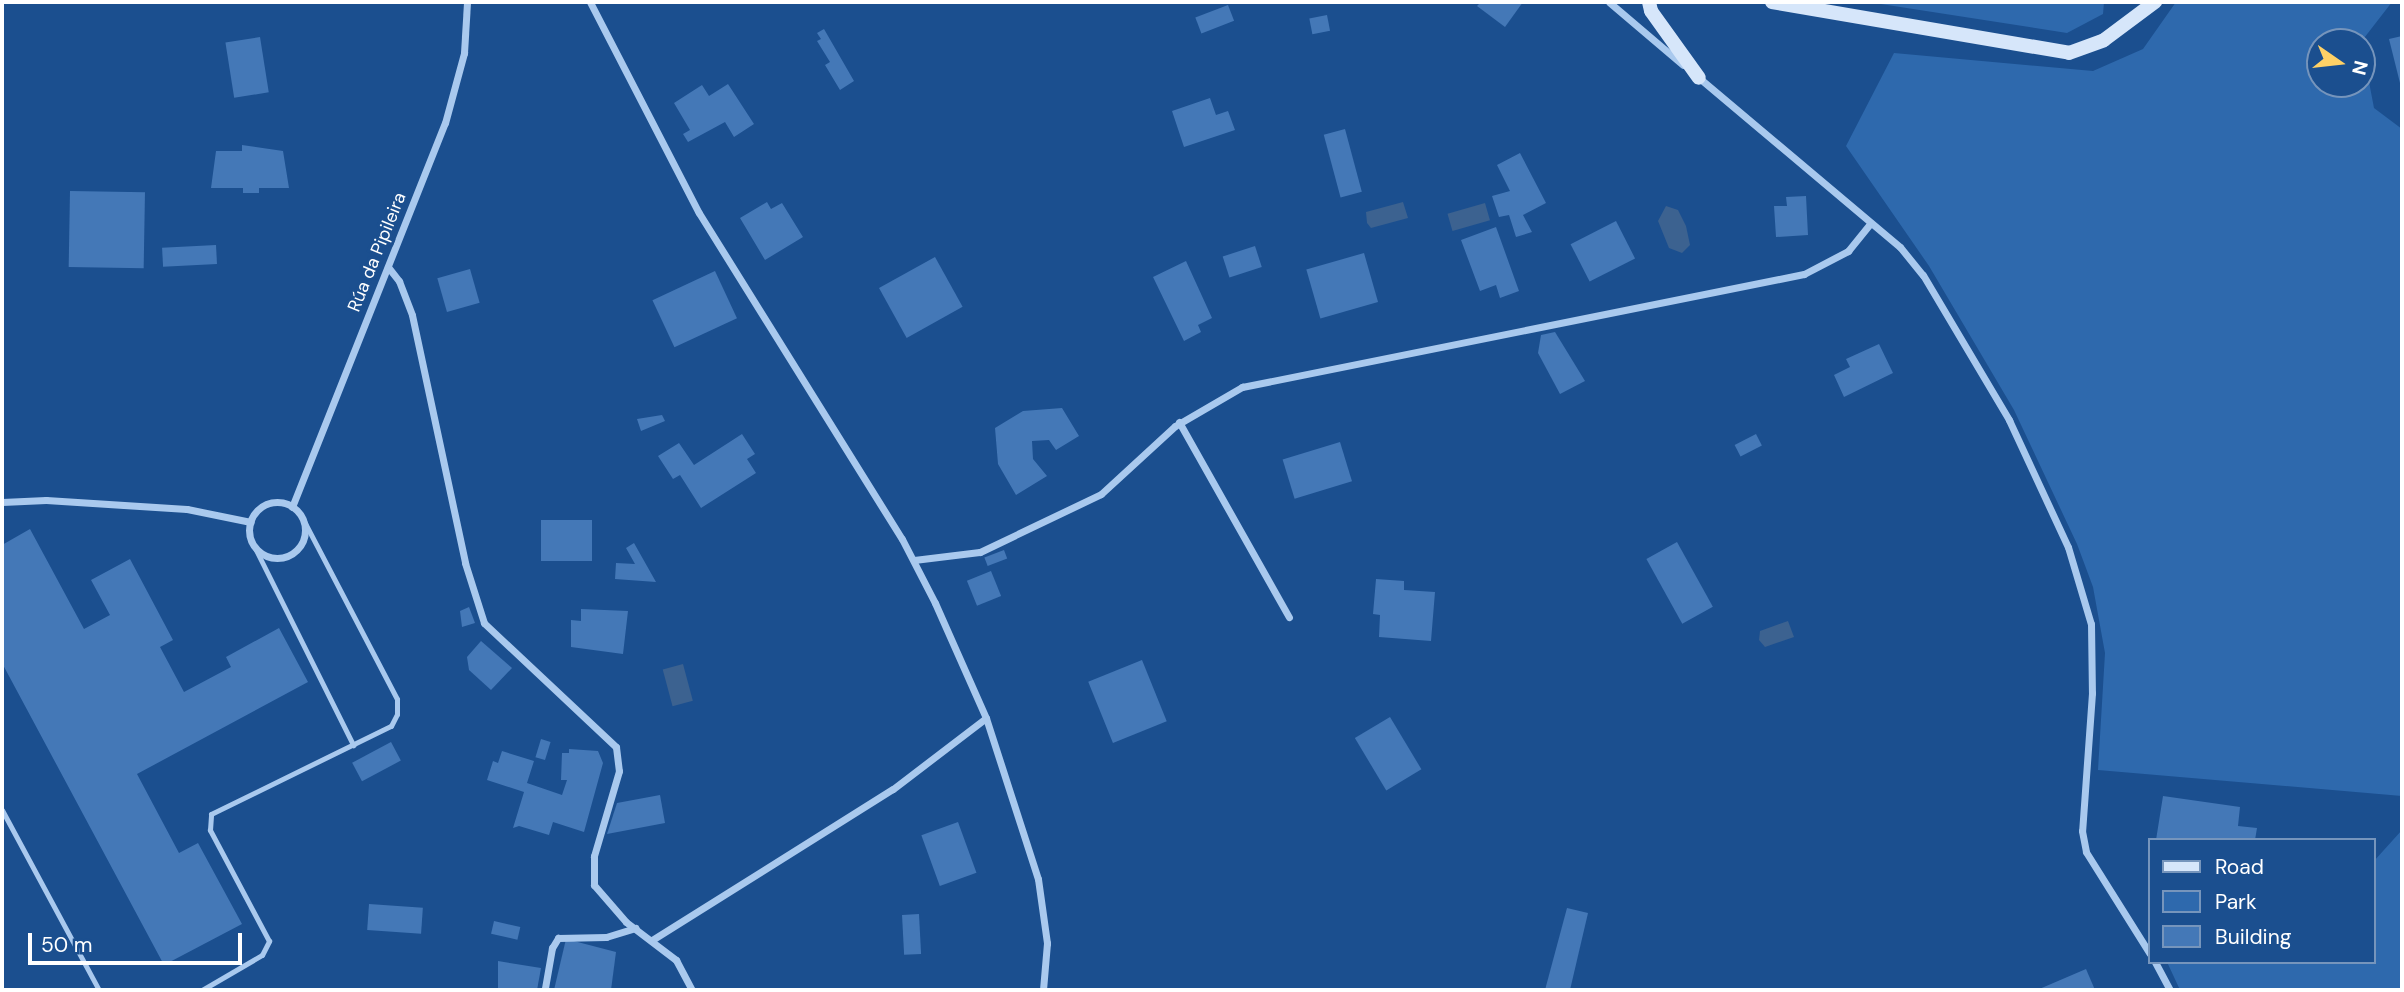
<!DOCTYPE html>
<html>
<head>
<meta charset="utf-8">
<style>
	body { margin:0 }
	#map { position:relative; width:2404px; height:992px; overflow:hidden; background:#1b4f8f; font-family:"DM Sans",sans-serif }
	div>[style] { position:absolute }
	.green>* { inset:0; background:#2e69ad }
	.water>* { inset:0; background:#3c6290; transform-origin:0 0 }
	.building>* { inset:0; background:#4478b7; transform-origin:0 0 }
	.lane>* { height:5px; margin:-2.5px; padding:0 2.5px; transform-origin:2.5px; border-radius:2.5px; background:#a9c9ee }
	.street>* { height:7px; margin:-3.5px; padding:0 3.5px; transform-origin:3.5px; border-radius:3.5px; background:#a9c9ee }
	.street>.ring { margin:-3.5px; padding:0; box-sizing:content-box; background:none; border:7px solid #a9c9ee; border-radius:50% }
	.secondary>* { height:14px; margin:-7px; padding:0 7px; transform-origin:7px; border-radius:7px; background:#d6e6fa }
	span { translate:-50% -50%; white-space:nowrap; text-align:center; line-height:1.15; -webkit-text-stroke:6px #1b4f8f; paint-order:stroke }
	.street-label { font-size:18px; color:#fff }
	.frame { position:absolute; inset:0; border:4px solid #fff; pointer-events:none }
	.legend { position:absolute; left:2148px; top:838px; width:228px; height:126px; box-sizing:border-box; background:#1b4f8f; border:2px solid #7695bc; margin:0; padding:9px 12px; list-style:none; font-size:21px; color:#fff }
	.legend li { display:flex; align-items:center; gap:14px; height:35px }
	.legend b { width:35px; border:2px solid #7695bc }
	.north { position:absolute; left:2306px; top:28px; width:70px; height:70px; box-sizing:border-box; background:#1b4f8f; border:2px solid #7695bc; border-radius:50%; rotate:104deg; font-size:19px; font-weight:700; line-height:28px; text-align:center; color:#fff }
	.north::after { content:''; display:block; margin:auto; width:24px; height:32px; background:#ffd166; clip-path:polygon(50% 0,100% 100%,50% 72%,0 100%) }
	.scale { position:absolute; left:28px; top:933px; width:214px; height:32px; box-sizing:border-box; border:4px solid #fff; border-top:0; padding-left:9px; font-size:21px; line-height:24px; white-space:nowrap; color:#fff; -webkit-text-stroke:5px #1b4f8f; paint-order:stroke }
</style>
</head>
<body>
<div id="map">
	<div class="green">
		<div style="clip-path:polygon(1868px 2px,2104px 2px,2103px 14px,2067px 33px)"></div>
		<div style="clip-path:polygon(2176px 2px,2392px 2px,2361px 42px,2320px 42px,2320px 84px,2362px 84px,2362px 45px,2374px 108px,2402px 129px,2402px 796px,2098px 770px,2105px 653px,2093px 587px,2077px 544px,2014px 410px,1929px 266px,1846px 146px,1894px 53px,2093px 71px,2143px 49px)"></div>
		<div style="clip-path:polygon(2402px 830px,2402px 990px,2180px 990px,2167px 962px,2374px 962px,2374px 861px)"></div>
	</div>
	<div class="water">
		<div style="clip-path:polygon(1403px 202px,1408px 218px,1371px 228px,1367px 223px,1366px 212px)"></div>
		<div style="left:1485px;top:203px;width:18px;height:39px;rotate:74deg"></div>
		<div style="clip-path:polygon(1666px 206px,1678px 210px,1686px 226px,1690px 245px,1682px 253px,1669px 248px,1658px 221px)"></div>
		<div style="clip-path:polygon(1788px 621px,1794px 637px,1765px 647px,1759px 640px,1760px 631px)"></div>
		<div style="left:683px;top:664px;width:38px;height:21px;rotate:75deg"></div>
	</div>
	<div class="building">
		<div style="clip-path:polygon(1481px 2px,1523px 2px,1505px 27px,1477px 6px)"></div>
		<div style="left:1228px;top:5px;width:17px;height:35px;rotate:69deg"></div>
		<div style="left:1327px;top:15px;width:16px;height:18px;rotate:79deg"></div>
		<div style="clip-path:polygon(824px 29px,854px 81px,840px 90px,825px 65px,830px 62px,817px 41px,821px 39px,817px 33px)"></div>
		<div style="clip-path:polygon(2402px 36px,2402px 83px,2400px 83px,2389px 39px)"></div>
		<div style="left:260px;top:37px;width:56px;height:35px;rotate:81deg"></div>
		<div style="clip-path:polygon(728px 84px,754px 124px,734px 137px,725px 122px,688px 142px,683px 134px,690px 130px,674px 103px,702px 85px,709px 96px)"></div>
		<div style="clip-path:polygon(1210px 98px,1216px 115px,1228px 111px,1235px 130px,1184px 147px,1172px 111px)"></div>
		<div style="left:1345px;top:129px;width:65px;height:22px;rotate:75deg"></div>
		<div style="clip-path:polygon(242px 145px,283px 151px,289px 188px,259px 188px,259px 193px,243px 193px,243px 188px,211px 188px,216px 151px,242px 151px)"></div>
		<div style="clip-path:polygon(1520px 153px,1546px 203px,1523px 215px,1532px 232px,1516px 237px,1509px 215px,1499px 217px,1492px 196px,1510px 191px,1497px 165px)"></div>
		<div style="left:70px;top:191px;width:75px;height:76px;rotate:1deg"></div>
		<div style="clip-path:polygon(1806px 196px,1808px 235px,1776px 237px,1774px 206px,1787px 206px,1786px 197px)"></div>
		<div style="clip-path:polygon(767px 202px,771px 209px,782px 203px,803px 237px,765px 260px,740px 218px)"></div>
		<div style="left:1616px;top:221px;width:42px;height:51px;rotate:63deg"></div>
		<div style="clip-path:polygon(1496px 227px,1519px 291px,1500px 298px,1496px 285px,1480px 291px,1461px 240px)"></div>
		<div style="left:216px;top:245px;width:19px;height:54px;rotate:87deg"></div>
		<div style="left:1255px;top:246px;width:22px;height:34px;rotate:72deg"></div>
		<div style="left:1364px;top:253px;width:51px;height:60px;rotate:74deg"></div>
		<div style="left:935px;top:257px;width:57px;height:64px;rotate:61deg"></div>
		<div style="clip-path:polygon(1186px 261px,1212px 318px,1198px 325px,1201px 332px,1184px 341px,1153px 277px)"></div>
		<div style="left:470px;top:269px;width:35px;height:34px;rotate:74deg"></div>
		<div style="left:715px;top:271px;width:52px;height:69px;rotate:65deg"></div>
		<div style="clip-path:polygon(1555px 332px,1585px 381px,1560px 394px,1538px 353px,1541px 335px)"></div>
		<div style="clip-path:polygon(1879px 344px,1893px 373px,1844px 397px,1834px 375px,1850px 367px,1846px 359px)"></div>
		<div style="clip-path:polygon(1062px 408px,1079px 436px,1056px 450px,1049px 440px,1032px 441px,1033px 459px,1047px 476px,1016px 495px,998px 464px,995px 428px,1023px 411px)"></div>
		<div style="clip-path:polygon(662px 415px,665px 421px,641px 431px,637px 419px)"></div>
		<div style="clip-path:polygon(742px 434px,755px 454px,747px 459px,756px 473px,701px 508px,680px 475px,673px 479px,658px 456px,679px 443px,694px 465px)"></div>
		<div style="left:1756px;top:434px;width:13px;height:24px;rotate:63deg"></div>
		<div style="left:1340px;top:442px;width:41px;height:60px;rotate:73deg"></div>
		<div style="left:592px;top:520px;width:41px;height:51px;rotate:90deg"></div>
		<div style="clip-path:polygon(30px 529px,84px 629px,110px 615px,91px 580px,130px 559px,173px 640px,160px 647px,184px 692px,231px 667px,226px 657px,279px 628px,308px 682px,137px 774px,179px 853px,198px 843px,242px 924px,164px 965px,2px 663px,2px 545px)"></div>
		<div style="left:1677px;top:542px;width:74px;height:35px;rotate:61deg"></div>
		<div style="clip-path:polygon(634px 543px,656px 582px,615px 579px,616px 563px,635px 564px,626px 548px)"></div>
		<div style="left:1004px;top:550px;width:9px;height:21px;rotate:69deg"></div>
		<div style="left:991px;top:571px;width:27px;height:26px;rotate:68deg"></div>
		<div style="clip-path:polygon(1376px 579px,1404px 581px,1404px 590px,1435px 592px,1431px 641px,1379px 637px,1380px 615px,1373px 614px)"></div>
		<div style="clip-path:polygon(469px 607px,475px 623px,462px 627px,460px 611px)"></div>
		<div style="clip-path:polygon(581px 609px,628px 611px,623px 654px,571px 647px,571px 620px,581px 621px)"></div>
		<div style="clip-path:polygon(481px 641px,512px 668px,491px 690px,469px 670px,467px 657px)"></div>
		<div style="left:1142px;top:660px;width:66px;height:58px;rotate:68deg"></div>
		<div style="left:1390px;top:717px;width:61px;height:41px;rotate:59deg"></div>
		<div style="left:541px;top:739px;width:10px;height:19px;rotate:17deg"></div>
		<div style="left:391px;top:742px;width:21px;height:44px;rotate:62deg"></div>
		<div style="clip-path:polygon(569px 749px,598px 751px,603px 763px,584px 832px,553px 822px,549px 835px,519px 826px,513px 828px,524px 792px,487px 780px,493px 761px,498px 763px,502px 751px,534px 761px,527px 783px,562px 795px,567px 780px,561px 780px,562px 753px,569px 753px)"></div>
		<div style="clip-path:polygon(660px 795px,665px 823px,607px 834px,617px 803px)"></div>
		<div style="clip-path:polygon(2163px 796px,2240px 807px,2238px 826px,2257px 828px,2255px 840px,2156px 840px)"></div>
		<div style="left:958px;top:822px;width:54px;height:39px;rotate:70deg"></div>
		<div style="left:369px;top:904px;width:54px;height:26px;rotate:4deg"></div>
		<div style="clip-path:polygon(1567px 908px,1588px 913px,1570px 990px,1545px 990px)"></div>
		<div style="left:919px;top:914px;width:40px;height:17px;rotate:87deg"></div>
		<div style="left:494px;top:921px;width:27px;height:13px;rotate:13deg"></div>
		<div style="clip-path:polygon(566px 939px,616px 952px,611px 990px,554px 990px)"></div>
		<div style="clip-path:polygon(498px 961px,541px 968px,537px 990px,498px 990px)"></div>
		<div style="clip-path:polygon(2086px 969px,2095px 990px,2037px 990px)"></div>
	</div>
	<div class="lane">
		<div style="left:253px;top:544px;width:225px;rotate:63.5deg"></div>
		<div style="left:2px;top:810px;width:204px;rotate:61.7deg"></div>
		<div style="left:202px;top:990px;width:69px;rotate:-30.3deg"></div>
		<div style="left:262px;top:955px;width:16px;rotate:-63deg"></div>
		<div style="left:269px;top:941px;width:126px;rotate:-118deg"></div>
		<div style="left:210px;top:830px;width:16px;rotate:-86deg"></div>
		<div style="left:211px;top:814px;width:200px;rotate:-26.1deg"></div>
		<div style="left:391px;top:726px;width:13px;rotate:-63deg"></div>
		<div style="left:397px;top:714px;width:15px;rotate:-90deg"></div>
		<div style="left:397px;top:699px;width:201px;rotate:-117.6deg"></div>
	</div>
	<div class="street">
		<div style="left:590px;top:2px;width:237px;rotate:62.7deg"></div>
		<div style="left:699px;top:213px;width:384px;rotate:58.1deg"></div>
		<div style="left:902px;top:539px;width:72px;rotate:62.7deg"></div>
		<div style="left:935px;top:603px;width:126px;rotate:66.1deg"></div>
		<div style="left:986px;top:718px;width:169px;rotate:72.1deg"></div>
		<div style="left:1038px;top:879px;width:65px;rotate:82deg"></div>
		<div style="left:1047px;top:943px;width:47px;rotate:94.9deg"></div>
		<div style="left:1609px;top:2px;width:97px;rotate:40.4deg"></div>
		<div style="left:1698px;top:77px;width:264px;rotate:40.1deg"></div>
		<div style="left:1900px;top:247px;width:36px;rotate:51deg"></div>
		<div style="left:1923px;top:275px;width:169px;rotate:59.3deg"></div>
		<div style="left:2009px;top:420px;width:140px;rotate:65.1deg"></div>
		<div style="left:2068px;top:547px;width:80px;rotate:73.4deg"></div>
		<div style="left:2091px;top:624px;width:69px;rotate:89.2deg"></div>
		<div style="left:2092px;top:693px;width:138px;rotate:94.1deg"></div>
		<div style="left:2082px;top:831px;width:21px;rotate:79deg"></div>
		<div style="left:2086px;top:852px;width:120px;rotate:57.9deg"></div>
		<div style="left:388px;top:267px;width:18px;rotate:52deg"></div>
		<div style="left:399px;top:281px;width:36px;rotate:69deg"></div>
		<div style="left:412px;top:315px;width:254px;rotate:77.9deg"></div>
		<div style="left:465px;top:563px;width:63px;rotate:72.4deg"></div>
		<div style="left:484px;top:623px;width:181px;rotate:43.2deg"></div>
		<div style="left:616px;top:747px;width:24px;rotate:83deg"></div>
		<div style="left:619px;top:771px;width:89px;rotate:106.4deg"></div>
		<div style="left:594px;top:856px;width:29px;rotate:90deg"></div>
		<div style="left:594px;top:885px;width:49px;rotate:49.1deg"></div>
		<div style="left:626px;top:922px;width:63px;rotate:37.2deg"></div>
		<div style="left:676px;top:960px;width:34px;rotate:62deg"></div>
		<div style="left:1179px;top:422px;width:224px;rotate:60.6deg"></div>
		<div style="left:2px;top:502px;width:44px;rotate:-2.6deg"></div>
		<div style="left:46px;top:500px;width:141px;rotate:3.7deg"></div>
		<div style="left:187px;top:509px;width:65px;rotate:11.5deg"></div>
		<div class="ring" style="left:249px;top:502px;width:49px;height:49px"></div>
		<div style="left:292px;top:507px;width:413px;rotate:-68.3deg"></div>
		<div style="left:445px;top:123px;width:73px;rotate:-74.8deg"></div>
		<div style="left:464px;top:53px;width:51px;rotate:-86.6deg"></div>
		<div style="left:914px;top:560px;width:66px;rotate:-6.9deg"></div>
		<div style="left:980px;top:552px;width:134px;rotate:-25.6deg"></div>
		<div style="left:1101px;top:494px;width:100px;rotate:-42.6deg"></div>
		<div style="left:1175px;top:426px;width:78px;rotate:-30.2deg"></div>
		<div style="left:1242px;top:387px;width:573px;rotate:-11.37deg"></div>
		<div style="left:1804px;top:274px;width:50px;rotate:-27.6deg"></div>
		<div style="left:1848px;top:251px;width:36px;rotate:-51deg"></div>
		<div style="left:652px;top:940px;width:284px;rotate:-32.1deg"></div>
		<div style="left:893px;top:789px;width:117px;rotate:-37.4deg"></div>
		<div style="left:2155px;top:962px;width:32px;rotate:62deg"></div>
		<div style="left:545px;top:988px;width:41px;rotate:-80.1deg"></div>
		<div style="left:552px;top:948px;width:12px;rotate:-59deg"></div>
		<div style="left:558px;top:938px;width:48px;rotate:-1.2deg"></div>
		<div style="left:606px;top:937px;width:31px;rotate:-17deg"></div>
	</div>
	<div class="secondary">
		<div style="left:1649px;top:2px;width:9px;rotate:77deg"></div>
		<div style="left:1651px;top:11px;width:82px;rotate:54.4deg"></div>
		<div style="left:1772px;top:2px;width:301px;rotate:9.7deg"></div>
		<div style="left:2069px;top:53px;width:37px;rotate:-20deg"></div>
		<div style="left:2104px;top:40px;width:64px;rotate:-36.7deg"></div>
	</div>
	<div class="street-label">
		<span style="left:377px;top:252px;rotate:-68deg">Rúa da Pipileira</span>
	</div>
	<div class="frame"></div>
	<ul class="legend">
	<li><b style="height:9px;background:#d6e6fa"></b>Road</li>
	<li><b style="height:19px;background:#2e69ad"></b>Park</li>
	<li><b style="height:19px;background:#4478b7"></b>Building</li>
	</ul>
	<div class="north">N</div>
	<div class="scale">50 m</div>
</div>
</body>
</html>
